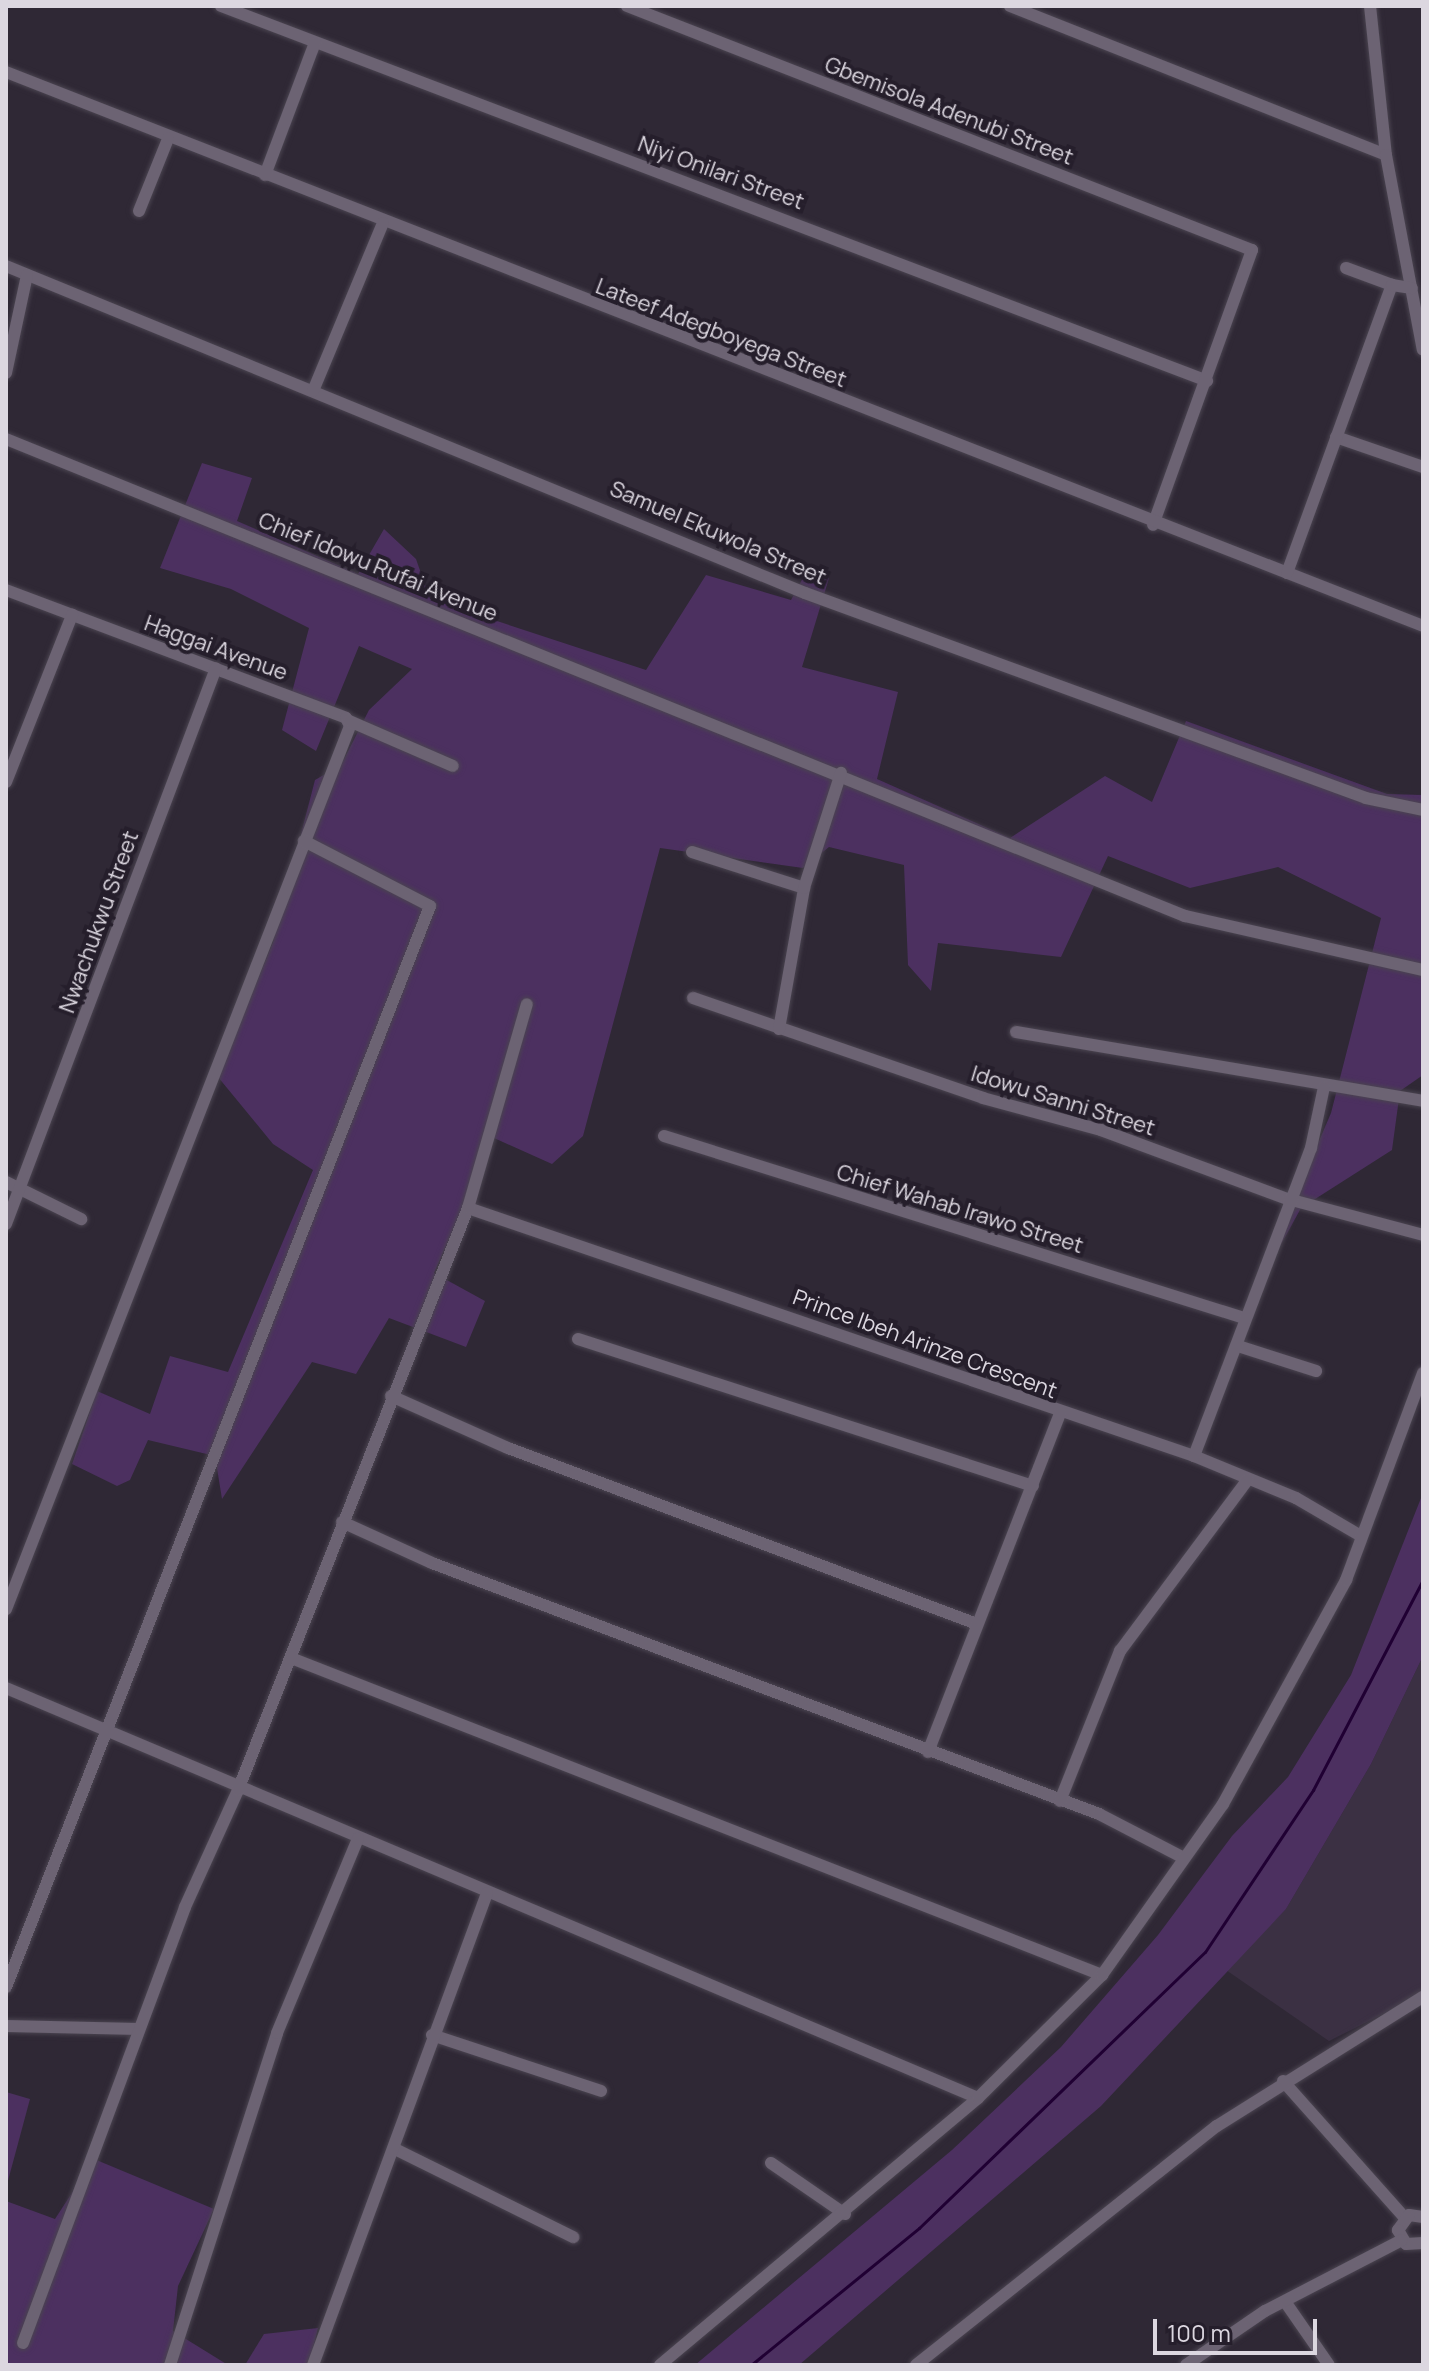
<!DOCTYPE html>
<html>
<head>
<meta charset="utf-8">
<style>
	body { margin:0 }
	#map { position:relative; width:1429px; height:2371px; overflow:hidden; background:#2f2835; font-family:Manrope,sans-serif }
	div>[style] { position:absolute }
	.built>* { inset:0; background:#3b3043 }
	.green>* { inset:0; background:#4c3060 }
	.stream>* { height:3px; margin:-1.5px; padding:0 1.5px; transform-origin:1.5px; border-radius:1.5px; background:#200033 }
	.roads { filter:drop-shadow(0 0 2px #4a4450) drop-shadow(0 0 2px #4a4450) }
	.minor>* { height:12px; margin:-6px; padding:0 6px; transform-origin:6px; border-radius:6px; background:#6c6373 }
	span { translate:-50% -50%; white-space:nowrap; text-align:center; line-height:1.15; -webkit-text-stroke:8px #251e2b; paint-order:stroke }
	.street-label { font-size:22px; color:#dcd7e0 }
	.frame { position:absolute; inset:0; border:8px solid #dcd7e0; pointer-events:none }
	.scale { position:absolute; left:1153px; top:2319px; width:164px; height:36px; box-sizing:border-box; border:4px solid #dcd7e0; border-top:0; padding-left:10px; font-size:24px; line-height:28px; white-space:nowrap; color:#dcd7e0; -webkit-text-stroke:6px #251e2b; paint-order:stroke }
</style>
</head>
<body>
<div id="map">
	<div class="built">
		<div style="clip-path:polygon(1423px 1656px,1423px 1994px,1329px 2041px,1226px 1970px,1286px 1909px,1371px 1764px)"></div>
	</div>
	<div class="green">
		<div style="clip-path:polygon(202px 463px,252px 478px,237px 521px,358px 574px,384px 529px,416px 559px,430px 599px,646px 670px,706px 575px,791px 600px,810px 565px,829px 578px,802px 667px,898px 692px,877px 779px,1010px 838px,1105px 776px,1152px 802px,1186px 721px,1387px 794px,1423px 795px,1423px 1075px,1400px 1091px,1392px 1150px,1301px 1208px,1251px 1299px,1331px 1113px,1381px 918px,1278px 867px,1190px 888px,1108px 856px,1061px 957px,938px 943px,931px 991px,908px 965px,904px 865px,829px 847px,803px 868px,660px 848px,583px 1136px,552px 1164px,494px 1138px,434px 1273px,485px 1301px,466px 1347px,389px 1318px,356px 1374px,312px 1362px,222px 1499px,215px 1456px,148px 1440px,130px 1480px,117px 1486px,72px 1464px,97px 1391px,150px 1414px,170px 1356px,228px 1372px,313px 1170px,273px 1144px,218px 1077px,273px 942px,315px 780px,341px 765px,369px 710px,412px 669px,359px 646px,316px 751px,282px 730px,309px 628px,231px 589px,160px 568px)"></div>
		<div style="clip-path:polygon(1423px 1493px,1423px 1656px,1371px 1764px,1286px 1909px,1101px 2106px,799px 2365px,695px 2365px,952px 2150px,1061px 2047px,1158px 1935px,1232px 1836px,1288px 1777px,1351px 1675px)"></div>
		<div style="clip-path:polygon(6px 2092px,30px 2099px,6px 2188px)"></div>
		<div style="clip-path:polygon(94px 2159px,214px 2209px,178px 2286px,173px 2331px,228px 2365px,6px 2365px,6px 2201px,55px 2219px)"></div>
		<div style="clip-path:polygon(318px 2328px,309px 2365px,245px 2365px,264px 2334px)"></div>
	</div>
	<div class="stream">
		<div style="left:751px;top:2365px;width:217px;rotate:-39.2deg"></div>
		<div style="left:919px;top:2228px;width:397px;rotate:-44deg"></div>
		<div style="left:1205px;top:1952px;width:195px;rotate:-56.3deg"></div>
		<div style="left:1313px;top:1790px;width:237px;rotate:-62.4deg"></div>
	</div>
	<div class="roads">
		<div class="minor">
			<div style="left:221px;top:6px;width:1055px;rotate:20.82deg"></div>
			<div style="left:627px;top:6px;width:671px;rotate:21.33deg"></div>
			<div style="left:1252px;top:250px;width:292px;rotate:109.8deg"></div>
			<div style="left:1010px;top:6px;width:404px;rotate:21.6deg"></div>
			<div style="left:1370px;top:6px;width:150px;rotate:83.9deg"></div>
			<div style="left:1386px;top:155px;width:198px;rotate:79.3deg"></div>
			<div style="left:6px;top:72px;width:1521px;rotate:21.35deg"></div>
			<div style="left:265px;top:175px;width:141px;rotate:-69.3deg"></div>
			<div style="left:139px;top:211px;width:78px;rotate:-68.1deg"></div>
			<div style="left:6px;top:266px;width:863px;rotate:22.26deg"></div>
			<div style="left:805px;top:593px;width:597px;rotate:20.07deg"></div>
			<div style="left:1366px;top:798px;width:58px;rotate:11.9deg"></div>
			<div style="left:1346px;top:268px;width:49px;rotate:20.3deg"></div>
			<div style="left:6px;top:373px;width:100px;rotate:-77.9deg"></div>
			<div style="left:313px;top:391px;width:182px;rotate:-67.4deg"></div>
			<div style="left:1336px;top:437px;width:92px;rotate:19deg"></div>
			<div style="left:6px;top:439px;width:1272px;rotate:22.03deg"></div>
			<div style="left:1185px;top:916px;width:244px;rotate:12.8deg"></div>
			<div style="left:1287px;top:573px;width:307px;rotate:-70deg"></div>
			<div style="left:1392px;top:285px;width:20px;rotate:9deg"></div>
			<div style="left:6px;top:590px;width:363px;rotate:20.6deg"></div>
			<div style="left:346px;top:718px;width:9px;rotate:63deg"></div>
			<div style="left:350px;top:726px;width:948px;rotate:111.28deg"></div>
			<div style="left:349px;top:721px;width:113px;rotate:23.4deg"></div>
			<div style="left:6px;top:782px;width:180px;rotate:-68.4deg"></div>
			<div style="left:692px;top:852px;width:118px;rotate:17.8deg"></div>
			<div style="left:693px;top:998px;width:307px;rotate:19deg"></div>
			<div style="left:983px;top:1098px;width:122px;rotate:15.2deg"></div>
			<div style="left:1101px;top:1130px;width:199px;rotate:20.3deg"></div>
			<div style="left:1288px;top:1199px;width:140px;rotate:14.9deg"></div>
			<div style="left:779px;top:1029px;width:143px;rotate:-79.9deg"></div>
			<div style="left:804px;top:888px;width:121px;rotate:-72.2deg"></div>
			<div style="left:1016px;top:1032px;width:413px;rotate:9.6deg"></div>
			<div style="left:664px;top:1136px;width:608px;rotate:17.42deg"></div>
			<div style="left:6px;top:1182px;width:84px;rotate:26.3deg"></div>
			<div style="left:468px;top:1208px;width:767px;rotate:18.86deg"></div>
			<div style="left:1194px;top:1456px;width:110px;rotate:22.4deg"></div>
			<div style="left:1296px;top:1498px;width:75px;rotate:30.3deg"></div>
			<div style="left:6px;top:1224px;width:594px;rotate:-69.31deg"></div>
			<div style="left:578px;top:1339px;width:478px;rotate:17.9deg"></div>
			<div style="left:1238px;top:1346px;width:82px;rotate:17.8deg"></div>
			<div style="left:391px;top:1396px;width:128px;rotate:24deg"></div>
			<div style="left:508px;top:1448px;width:501px;rotate:20.57deg"></div>
			<div style="left:1194px;top:1456px;width:329px;rotate:-69.2deg"></div>
			<div style="left:1311px;top:1148px;width:62px;rotate:-78deg"></div>
			<div style="left:342px;top:1522px;width:99px;rotate:24.5deg"></div>
			<div style="left:432px;top:1563px;width:713px;rotate:20.62deg"></div>
			<div style="left:1099px;top:1814px;width:91px;rotate:27.4deg"></div>
			<div style="left:291px;top:1658px;width:871px;rotate:21.35deg"></div>
			<div style="left:6px;top:1688px;width:1055px;rotate:22.87deg"></div>
			<div style="left:928px;top:1752px;width:363px;rotate:-68.7deg"></div>
			<div style="left:1060px;top:1801px;width:162px;rotate:-68.2deg"></div>
			<div style="left:1120px;top:1651px;width:214px;rotate:-53.3deg"></div>
			<div style="left:6px;top:1987px;width:1161px;rotate:-68.58deg"></div>
			<div style="left:430px;top:906px;width:142px;rotate:-152.7deg"></div>
			<div style="left:6px;top:2026px;width:133px;rotate:1.3deg"></div>
			<div style="left:432px;top:2035px;width:178px;rotate:18.3deg"></div>
			<div style="left:1283px;top:2081px;width:183px;rotate:48.3deg"></div>
			<div style="left:395px;top:2149px;width:199px;rotate:26.3deg"></div>
			<div style="left:771px;top:2163px;width:90px;rotate:34.6deg"></div>
			<div style="left:1423px;top:2217px;width:14px;rotate:-172deg"></div>
			<div style="left:1409px;top:2215px;width:19px;rotate:126deg"></div>
			<div style="left:1398px;top:2230px;width:16px;rotate:60deg"></div>
			<div style="left:1406px;top:2244px;width:17px;rotate:-3deg"></div>
			<div style="left:1286px;top:2303px;width:75px;rotate:55.3deg"></div>
			<div style="left:23px;top:2343px;width:465px;rotate:-69.6deg"></div>
			<div style="left:185px;top:1907px;width:128px;rotate:-65.6deg"></div>
			<div style="left:238px;top:1790px;width:626px;rotate:-68.44deg"></div>
			<div style="left:468px;top:1208px;width:212px;rotate:-73.9deg"></div>
			<div style="left:170px;top:2365px;width:349px;rotate:-72.1deg"></div>
			<div style="left:277px;top:2033px;width:211px;rotate:-67.4deg"></div>
			<div style="left:313px;top:2365px;width:503px;rotate:-69.76deg"></div>
			<div style="left:660px;top:2365px;width:415px;rotate:-40deg"></div>
			<div style="left:978px;top:2098px;width:175px;rotate:-44.8deg"></div>
			<div style="left:1102px;top:1975px;width:209px;rotate:-54.7deg"></div>
			<div style="left:1223px;top:1804px;width:256px;rotate:-61.2deg"></div>
			<div style="left:1346px;top:1580px;width:221px;rotate:-69.6deg"></div>
			<div style="left:916px;top:2365px;width:384px;rotate:-38.5deg"></div>
			<div style="left:1217px;top:2126px;width:243px;rotate:-32.1deg"></div>
			<div style="left:1186px;top:2365px;width:96px;rotate:-34.4deg"></div>
			<div style="left:1265px;top:2311px;width:154px;rotate:-27.4deg"></div>
		</div>
	</div>
	<div class="street-label">
		<span style="left:949px;top:111px;rotate:21deg">Gbemisola Adenubi Street</span>
		<span style="left:721px;top:173px;rotate:20deg">Niyi Onilari Street</span>
		<span style="left:721px;top:333px;rotate:21deg">Lateef Adegboyega Street</span>
		<span style="left:718px;top:533px;rotate:23deg">Samuel Ekuwola Street</span>
		<span style="left:378px;top:567px;rotate:22deg">Chief Idowu Rufai Avenue</span>
		<span style="left:216px;top:648px;rotate:20deg">Haggai Avenue</span>
		<span style="left:99px;top:922px;rotate:-70deg">Nwachukwu Street</span>
		<span style="left:1063px;top:1101px;rotate:17deg">Idowu Sanni Street</span>
		<span style="left:960px;top:1209px;rotate:17deg">Chief Wahab Irawo Street</span>
		<span style="left:925px;top:1344px;rotate:20deg">Prince Ibeh Arinze Crescent</span>
	</div>
	<div class="frame"></div>
	<div class="scale">100 m</div>
</div>
</body>
</html>
